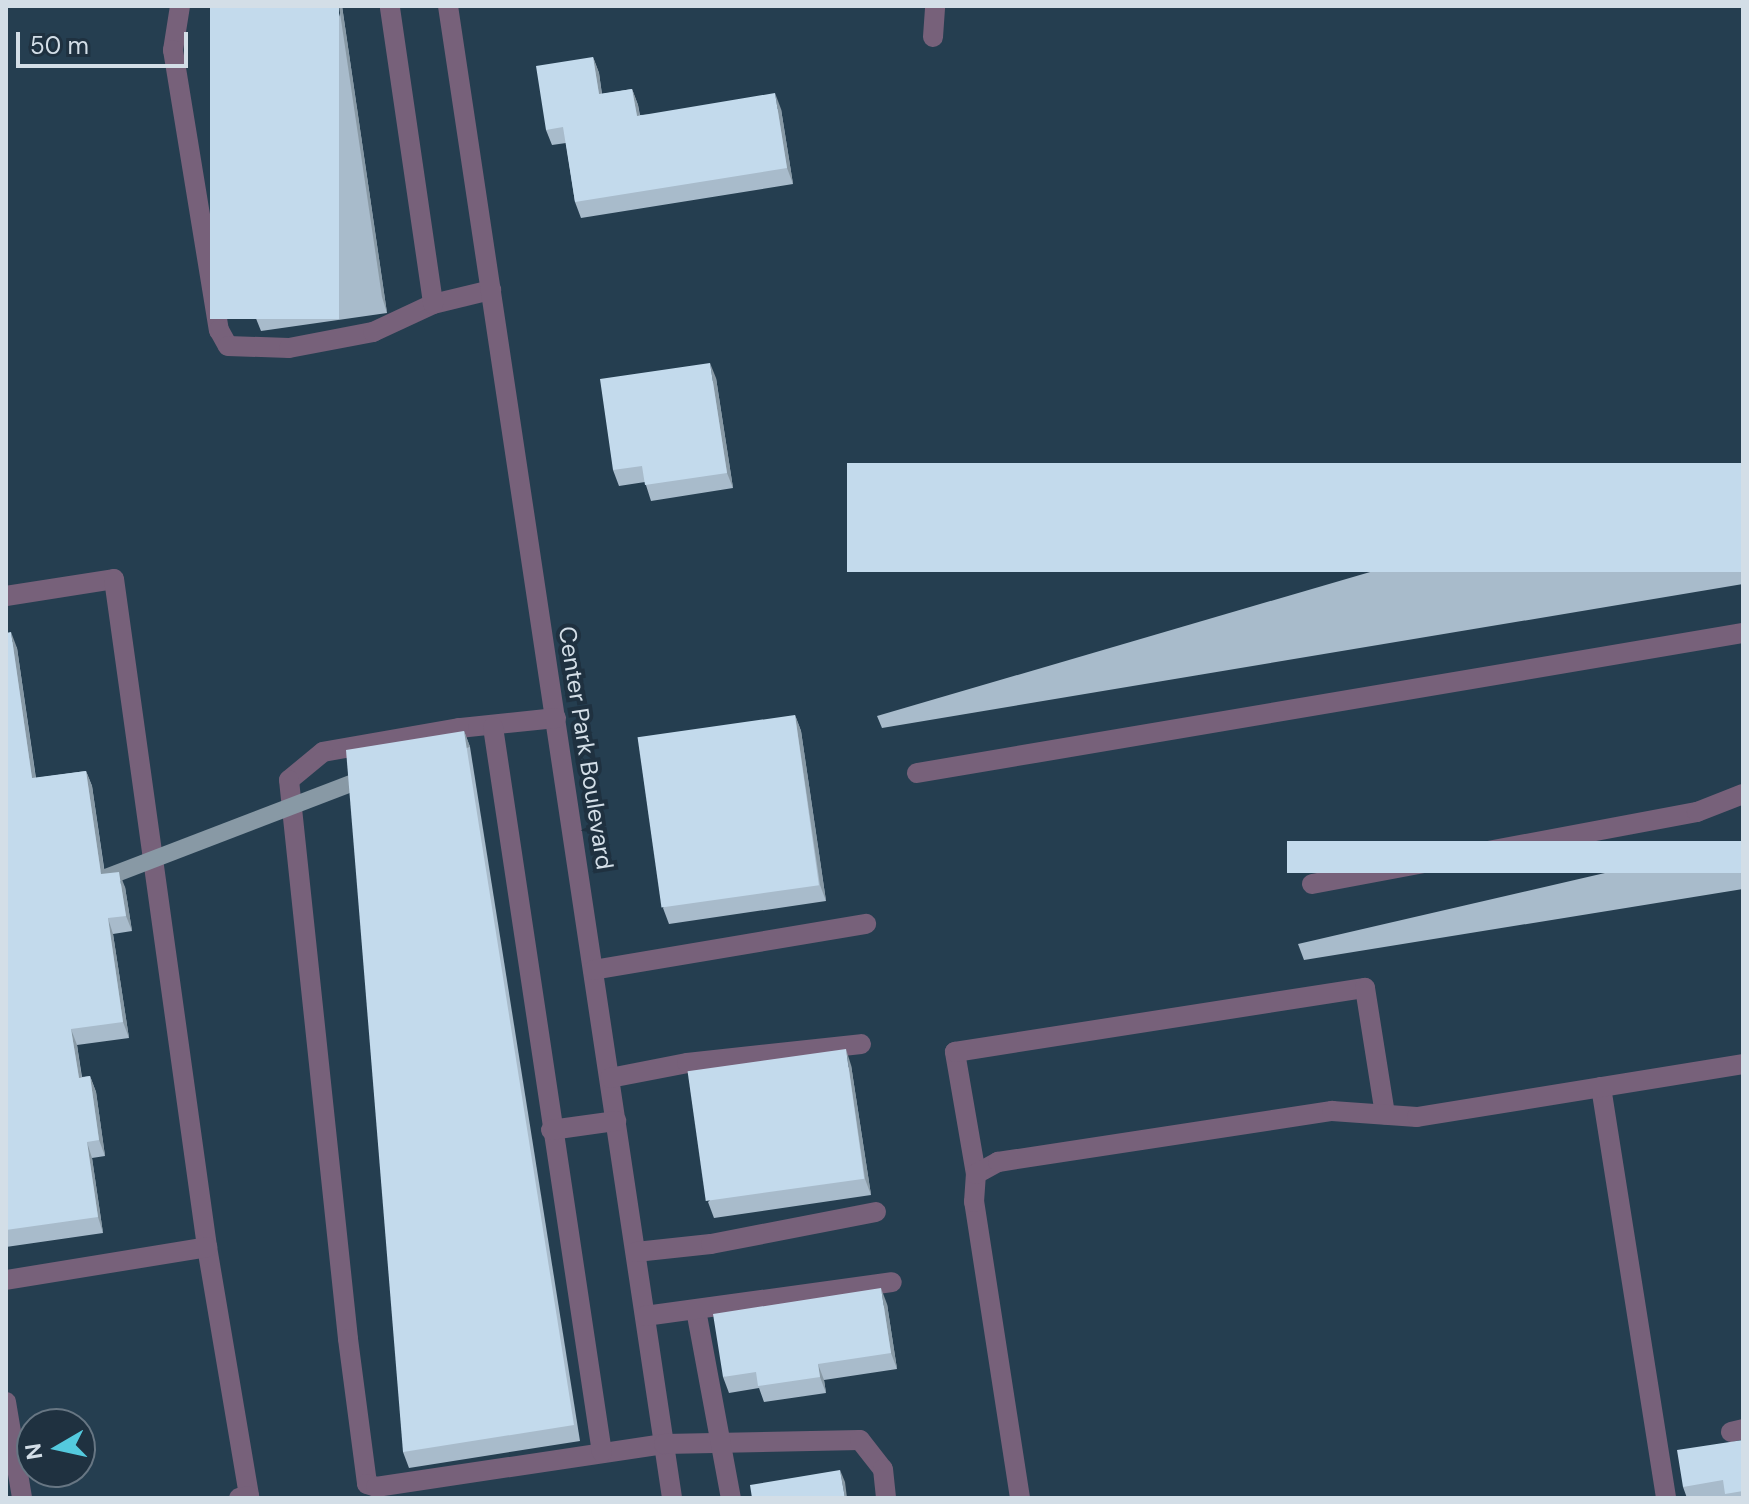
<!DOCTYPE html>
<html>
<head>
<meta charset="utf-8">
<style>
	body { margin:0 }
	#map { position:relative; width:1749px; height:1504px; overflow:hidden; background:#1f3140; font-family:"DM Sans",sans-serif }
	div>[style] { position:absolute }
	.built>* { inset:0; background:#253e50 }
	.minor>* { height:20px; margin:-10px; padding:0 10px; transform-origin:10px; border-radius:10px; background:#77617a }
	.wall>* { inset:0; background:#a8bbcb }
	.shaded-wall>* { inset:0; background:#8899a5; transform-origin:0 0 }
	.building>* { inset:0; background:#c3daec; transform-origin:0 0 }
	span { translate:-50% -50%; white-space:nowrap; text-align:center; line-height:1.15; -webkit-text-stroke:8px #1f3140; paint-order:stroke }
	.street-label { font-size:24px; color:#d3dee7 }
	.frame { position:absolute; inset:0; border:8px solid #d3dee7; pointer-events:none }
	.north { position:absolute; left:16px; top:1408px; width:80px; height:80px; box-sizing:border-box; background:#1f3140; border:2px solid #677683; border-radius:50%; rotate:261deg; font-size:22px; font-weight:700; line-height:32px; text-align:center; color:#d3dee7 }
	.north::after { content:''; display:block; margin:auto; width:28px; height:36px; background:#54cade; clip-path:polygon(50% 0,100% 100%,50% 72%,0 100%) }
	.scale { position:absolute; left:16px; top:32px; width:172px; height:36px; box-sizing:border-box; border:4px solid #d3dee7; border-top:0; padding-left:10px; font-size:24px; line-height:28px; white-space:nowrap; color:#d3dee7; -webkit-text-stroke:6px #1f3140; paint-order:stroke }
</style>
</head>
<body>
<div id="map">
	<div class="built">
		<div style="clip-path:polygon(evenodd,6px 6px,1743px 6px,1743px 1498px,6px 1498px,6px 6px,32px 1424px,80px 1424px,80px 1472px,32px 1472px,32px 1424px)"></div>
	</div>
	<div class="minor">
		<div style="left:180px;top:6px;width:45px;rotate:99deg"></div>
		<div style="left:173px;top:50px;width:284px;rotate:80.7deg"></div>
		<div style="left:219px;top:330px;width:18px;rotate:61deg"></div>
		<div style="left:228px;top:346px;width:61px;rotate:1.9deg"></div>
		<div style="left:289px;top:348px;width:86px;rotate:-10.8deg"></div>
		<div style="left:373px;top:332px;width:66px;rotate:-25deg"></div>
		<div style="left:433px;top:304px;width:60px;rotate:-13.6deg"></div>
		<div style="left:448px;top:6px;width:1509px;rotate:81.46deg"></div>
		<div style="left:390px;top:8px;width:299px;rotate:81.7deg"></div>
		<div style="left:933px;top:37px;width:31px;rotate:-86deg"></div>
		<div style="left:6px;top:596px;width:109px;rotate:-8.9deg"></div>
		<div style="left:114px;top:579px;width:674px;rotate:82.07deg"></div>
		<div style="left:207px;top:1247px;width:253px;rotate:80.4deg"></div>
		<div style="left:249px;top:1496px;width:10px;rotate:169deg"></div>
		<div style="left:556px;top:718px;width:98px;rotate:174.1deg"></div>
		<div style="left:459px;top:728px;width:138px;rotate:170deg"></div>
		<div style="left:323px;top:752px;width:44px;rotate:140.5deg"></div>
		<div style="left:289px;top:780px;width:562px;rotate:83.97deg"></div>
		<div style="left:348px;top:1339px;width:146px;rotate:82.5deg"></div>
		<div style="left:367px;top:1484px;width:9px;rotate:18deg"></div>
		<div style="left:376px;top:1487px;width:291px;rotate:-8.5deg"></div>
		<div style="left:664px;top:1444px;width:196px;rotate:-1.2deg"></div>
		<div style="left:860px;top:1440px;width:37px;rotate:52deg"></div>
		<div style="left:883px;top:1469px;width:29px;rotate:84deg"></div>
		<div style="left:493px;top:727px;width:734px;rotate:81.46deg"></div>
		<div style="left:917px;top:773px;width:838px;rotate:-9.62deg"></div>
		<div style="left:1312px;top:884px;width:392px;rotate:-10.6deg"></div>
		<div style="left:1697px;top:812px;width:49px;rotate:-21.4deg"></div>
		<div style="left:593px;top:970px;width:277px;rotate:-9.6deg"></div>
		<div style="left:610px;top:1078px;width:78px;rotate:-11deg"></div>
		<div style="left:687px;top:1063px;width:175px;rotate:-6.2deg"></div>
		<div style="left:1601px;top:1087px;width:416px;rotate:81deg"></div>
		<div style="left:551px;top:1130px;width:66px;rotate:-7.9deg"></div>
		<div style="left:976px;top:1174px;width:124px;rotate:-99.8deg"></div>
		<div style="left:955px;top:1052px;width:415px;rotate:-8.9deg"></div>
		<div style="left:1365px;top:988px;width:128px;rotate:81deg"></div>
		<div style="left:636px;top:1252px;width:75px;rotate:-6.1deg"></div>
		<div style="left:711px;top:1244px;width:168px;rotate:-11deg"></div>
		<div style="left:6px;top:1280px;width:204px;rotate:-9.3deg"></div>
		<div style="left:696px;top:1310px;width:191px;rotate:79.5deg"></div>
		<div style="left:645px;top:1316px;width:249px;rotate:-7.8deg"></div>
		<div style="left:6px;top:1402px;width:97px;rotate:80.5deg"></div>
		<div style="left:1731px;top:1432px;width:12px;rotate:-14deg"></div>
		<div style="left:1020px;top:1498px;width:300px;rotate:-98.8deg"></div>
		<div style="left:974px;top:1202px;width:28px;rotate:-86deg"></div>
		<div style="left:976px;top:1174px;width:25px;rotate:-29deg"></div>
		<div style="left:998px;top:1162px;width:338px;rotate:-8.7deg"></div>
		<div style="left:1332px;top:1111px;width:85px;rotate:4deg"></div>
		<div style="left:1417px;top:1117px;width:330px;rotate:-9.2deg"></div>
	</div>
	<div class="wall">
		<div style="clip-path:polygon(342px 6px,387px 313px,261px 331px,255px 316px)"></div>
		<div style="clip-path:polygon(593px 57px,599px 73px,602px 94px,632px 89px,638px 105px,640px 115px,781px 109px,793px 184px,581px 218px,575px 202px,566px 143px,552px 145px,546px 130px)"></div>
		<div style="clip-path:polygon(716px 378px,733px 488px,651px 501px,645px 482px,619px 486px,613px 470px)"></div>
		<div style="clip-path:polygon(1743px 463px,1743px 584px,882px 728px,877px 716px)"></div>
		<div style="clip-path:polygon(6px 633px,17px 648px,36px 778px,86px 771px,92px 786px,105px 874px,125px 887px,132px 931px,113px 934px,129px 1038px,77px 1045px,82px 1077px,90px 1076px,96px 1092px,105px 1156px,92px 1158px,103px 1233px,6px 1247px)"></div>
		<div style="clip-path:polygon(795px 715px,801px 731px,826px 901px,669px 924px,663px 908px)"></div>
		<div style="clip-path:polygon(464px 731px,470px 747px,580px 1441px,409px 1468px,403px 1452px)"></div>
		<div style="clip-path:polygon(1743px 841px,1743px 889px,1304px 960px,1298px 944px)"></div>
		<div style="clip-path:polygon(851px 1065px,871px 1195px,714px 1218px,708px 1202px)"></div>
		<div style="clip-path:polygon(887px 1304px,897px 1369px,824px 1380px,826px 1393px,764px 1402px,759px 1388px,729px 1393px,723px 1377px)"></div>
		<div style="clip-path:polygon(1743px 1440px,1743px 1498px,1726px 1498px,1726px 1497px,1717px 1498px,1687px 1498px,1683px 1487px)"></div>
	</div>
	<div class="shaded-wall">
		<div style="clip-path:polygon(339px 6px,342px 6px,387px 313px,382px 297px)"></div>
		<div style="clip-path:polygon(593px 57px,599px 73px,604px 110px,599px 94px)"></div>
		<div style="clip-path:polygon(632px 89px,638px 105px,642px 131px,637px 116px)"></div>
		<div style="clip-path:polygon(775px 93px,781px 109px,793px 184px,787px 168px)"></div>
		<div style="clip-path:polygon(710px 363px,716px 378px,733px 488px,727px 473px)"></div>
		<div style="clip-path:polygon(11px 632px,17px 648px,38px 794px,32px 778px)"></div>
		<div style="clip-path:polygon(795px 715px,801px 731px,826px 901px,820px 885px)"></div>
		<div style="left:464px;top:731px;width:17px;height:703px;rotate:69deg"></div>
		<div style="clip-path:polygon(86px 771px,92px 786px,107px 890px,101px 874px)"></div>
		<div style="clip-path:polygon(119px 872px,125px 887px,132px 931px,126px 916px)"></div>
		<div style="clip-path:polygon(108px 918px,113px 934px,129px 1038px,123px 1022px)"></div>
		<div style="clip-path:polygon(71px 1029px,77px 1045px,84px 1094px,79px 1078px)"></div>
		<div style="clip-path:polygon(846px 1049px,851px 1065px,871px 1195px,865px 1179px)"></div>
		<div style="clip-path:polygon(90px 1076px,96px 1092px,105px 1156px,99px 1140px)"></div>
		<div style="clip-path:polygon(87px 1142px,92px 1158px,103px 1233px,98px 1217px)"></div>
		<div style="clip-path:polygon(881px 1288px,887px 1304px,897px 1369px,891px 1353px)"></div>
		<div style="clip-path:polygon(818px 1364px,824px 1380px,826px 1393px,820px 1377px)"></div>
		<div style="clip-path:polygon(840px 1470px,845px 1482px,847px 1498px,845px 1498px)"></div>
	</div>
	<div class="building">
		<div style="left:210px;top:6px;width:129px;height:313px"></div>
		<div style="clip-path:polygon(593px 57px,599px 94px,632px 89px,637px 116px,775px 93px,787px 168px,575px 202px,563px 127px,546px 130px,536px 66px)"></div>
		<div style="clip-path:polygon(710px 363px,727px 473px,645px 485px,642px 466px,613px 470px,600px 379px)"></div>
		<div style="left:1743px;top:463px;width:109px;height:896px;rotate:90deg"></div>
		<div style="clip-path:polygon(11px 632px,32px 778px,86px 771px,101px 874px,119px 872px,126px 916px,108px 918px,123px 1022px,71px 1029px,79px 1078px,90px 1076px,99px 1140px,87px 1142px,98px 1217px,6px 1230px,6px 633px)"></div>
		<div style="left:795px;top:715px;width:172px;height:159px;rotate:82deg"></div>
		<div style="clip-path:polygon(464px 731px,574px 1425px,403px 1452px,346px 750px)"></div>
		<div style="left:1743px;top:841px;width:32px;height:456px;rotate:90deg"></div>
		<div style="left:846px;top:1049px;width:131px;height:160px;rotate:82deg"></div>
		<div style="clip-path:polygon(881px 1288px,891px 1353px,818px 1364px,820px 1377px,758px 1386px,756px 1372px,723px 1377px,713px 1314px)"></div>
		<div style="clip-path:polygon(1743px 1440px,1743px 1491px,1725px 1494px,1723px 1480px,1683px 1487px,1677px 1450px)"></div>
		<div style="clip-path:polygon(840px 1470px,845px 1498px,752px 1498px,750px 1485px)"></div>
	</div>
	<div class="street-label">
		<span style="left:586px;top:748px;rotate:81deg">Center Park Boulevard</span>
	</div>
	<div class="frame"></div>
	<div class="north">N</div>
	<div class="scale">50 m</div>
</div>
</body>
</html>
